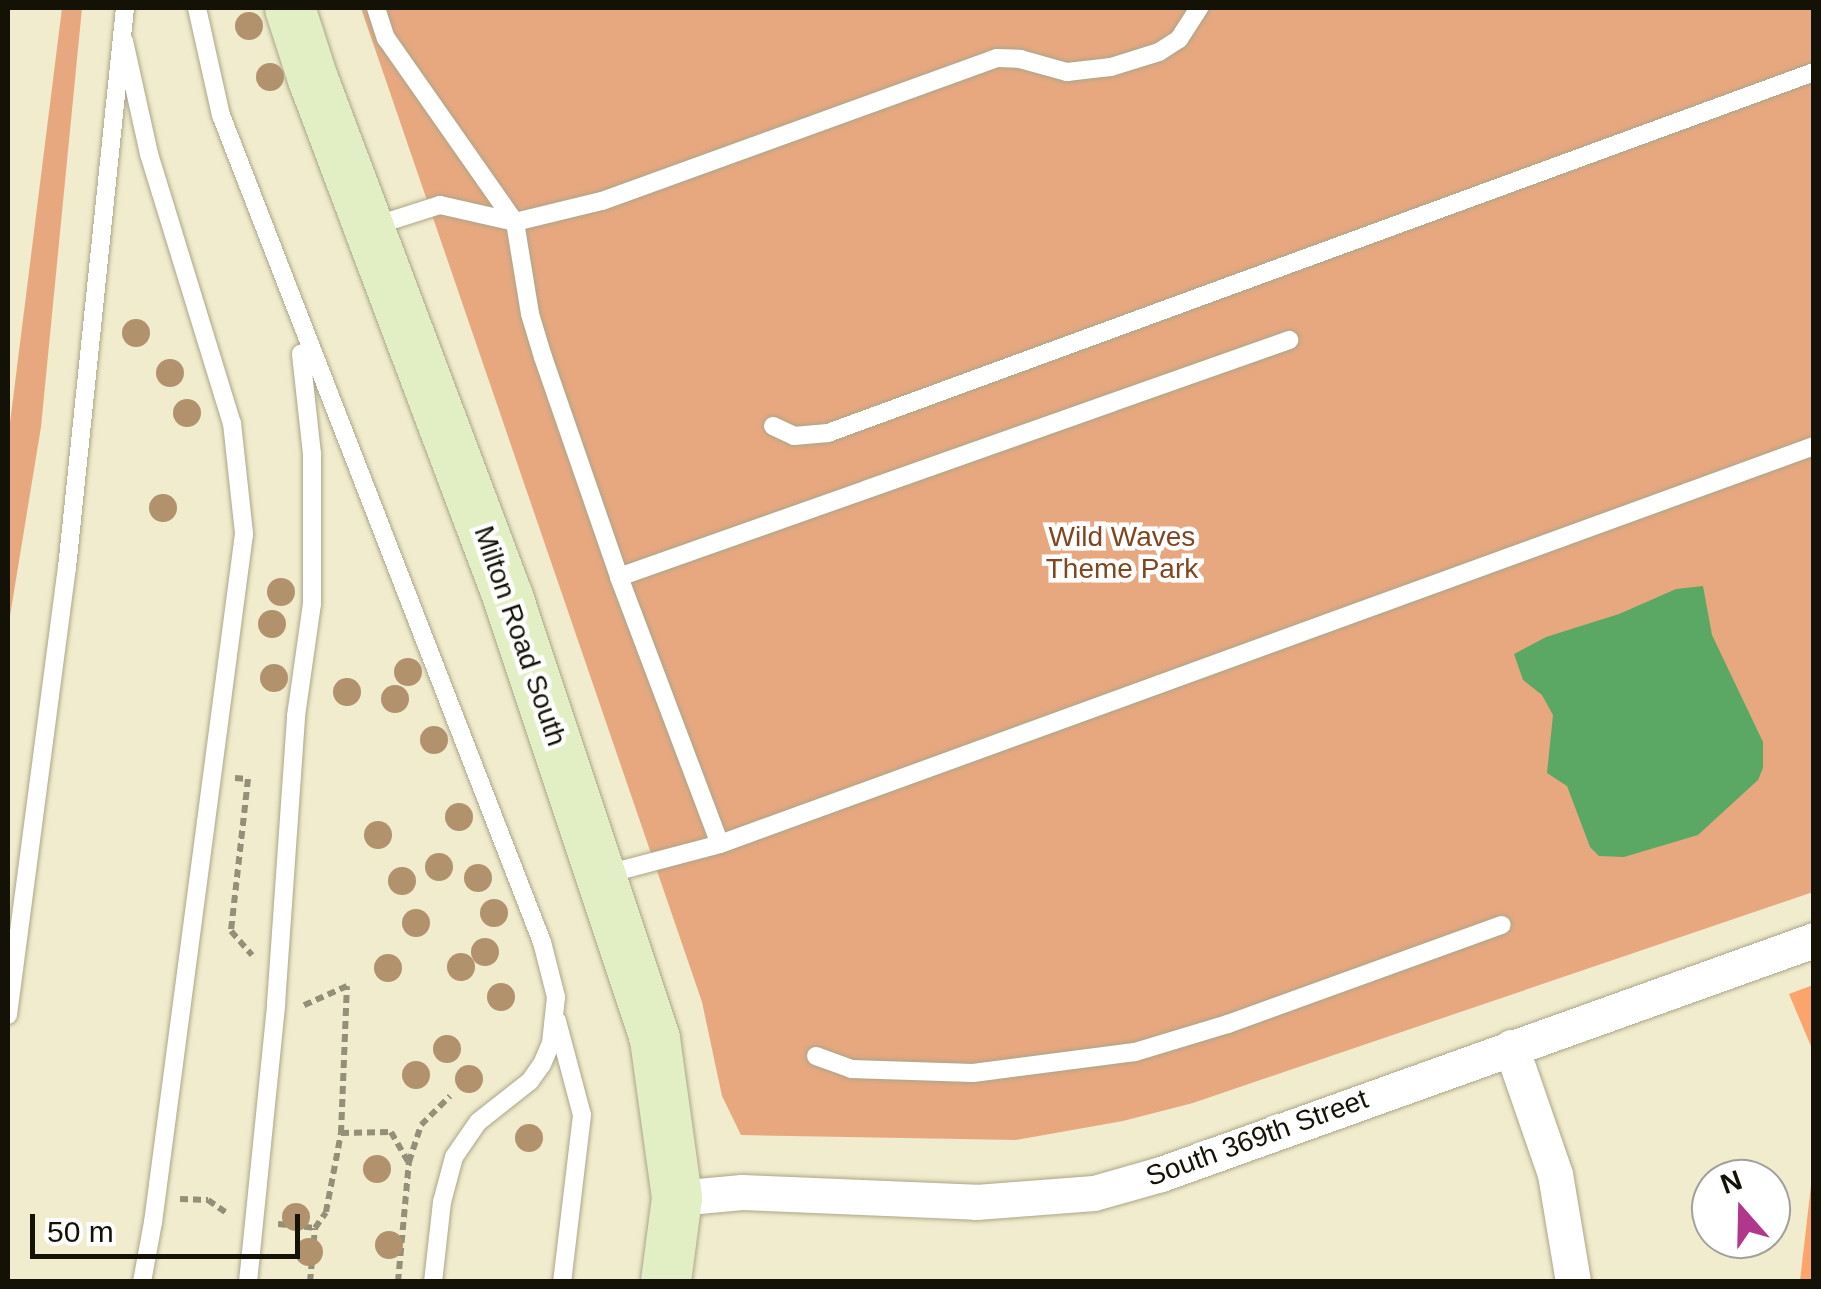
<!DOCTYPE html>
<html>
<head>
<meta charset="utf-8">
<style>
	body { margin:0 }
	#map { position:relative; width:1821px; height:1289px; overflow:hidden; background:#f1eccd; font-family:Helvetica,sans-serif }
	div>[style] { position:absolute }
	.green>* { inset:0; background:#e7a880 }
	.forest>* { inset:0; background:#fba46b }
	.water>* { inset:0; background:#5aa864 }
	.path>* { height:6px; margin-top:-3px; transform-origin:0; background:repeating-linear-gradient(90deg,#938f79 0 8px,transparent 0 13px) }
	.roads { filter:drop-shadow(0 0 2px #aba689) drop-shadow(0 0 2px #aba689) }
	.lane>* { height:18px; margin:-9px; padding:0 9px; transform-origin:9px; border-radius:9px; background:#fff }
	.street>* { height:35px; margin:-17.5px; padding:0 17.5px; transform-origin:17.5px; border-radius:17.5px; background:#fff }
	.secondary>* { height:50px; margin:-25px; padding:0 25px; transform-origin:25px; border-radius:25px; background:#e2eec3 }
	.trees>* { width:28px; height:28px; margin:-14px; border-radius:50%; background:#b2916d }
	span { translate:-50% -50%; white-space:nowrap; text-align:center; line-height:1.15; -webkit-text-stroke:9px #fff; paint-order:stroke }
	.park-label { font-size:28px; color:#7f461f }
	.street-label { font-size:28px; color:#141207 }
	.frame { position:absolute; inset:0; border:10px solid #141207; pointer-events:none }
	.north { position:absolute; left:1691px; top:1159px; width:100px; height:100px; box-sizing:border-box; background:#fff; border:2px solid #a1a09c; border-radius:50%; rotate:340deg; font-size:28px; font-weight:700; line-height:40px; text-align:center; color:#141207 }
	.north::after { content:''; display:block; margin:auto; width:35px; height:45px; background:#b0378b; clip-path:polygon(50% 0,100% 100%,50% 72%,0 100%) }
	.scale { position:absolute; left:30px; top:1214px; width:270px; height:45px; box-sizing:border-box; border:5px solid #141207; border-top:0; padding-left:12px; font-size:30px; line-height:35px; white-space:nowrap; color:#141207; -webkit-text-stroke:8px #fff; paint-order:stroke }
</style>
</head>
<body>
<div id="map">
	<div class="green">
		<div style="clip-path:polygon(62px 8px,82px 8px,41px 427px,8px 628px,8px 439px)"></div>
		<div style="clip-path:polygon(361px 8px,1813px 8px,1813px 892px,1193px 1103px,1123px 1121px,1016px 1140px,741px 1135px,722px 1096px,702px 1002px)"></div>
	</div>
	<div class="forest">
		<div style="clip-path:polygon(1813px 985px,1814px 985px,1813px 1051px,1789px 994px)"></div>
		<div style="clip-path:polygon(1813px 1168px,1813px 1281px,1800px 1281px)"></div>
	</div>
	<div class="water">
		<div style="clip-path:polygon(1703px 586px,1712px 635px,1763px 742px,1763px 768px,1758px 780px,1698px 835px,1624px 857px,1599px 856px,1590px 847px,1567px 786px,1547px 773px,1553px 715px,1542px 695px,1523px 680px,1514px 654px,1546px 637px,1619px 614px,1676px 589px)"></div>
	</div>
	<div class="path">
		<div style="left:235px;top:778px;width:13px;rotate:4deg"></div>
		<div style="left:248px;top:779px;width:153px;rotate:96.4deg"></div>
		<div style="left:231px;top:931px;width:32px;rotate:49deg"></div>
		<div style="left:341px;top:1133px;width:50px;rotate:-1.1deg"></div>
		<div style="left:391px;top:1132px;width:34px;rotate:60deg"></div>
		<div style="left:180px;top:1199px;width:28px;rotate:2deg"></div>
		<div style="left:208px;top:1200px;width:24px;rotate:35deg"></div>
		<div style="left:278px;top:1224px;width:37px;rotate:6deg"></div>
		<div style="left:315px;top:1228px;width:19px;rotate:-55deg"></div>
		<div style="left:326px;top:1212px;width:80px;rotate:-79.2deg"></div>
		<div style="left:341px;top:1133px;width:147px;rotate:-87.7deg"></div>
		<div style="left:347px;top:986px;width:49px;rotate:156deg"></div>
		<div style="left:310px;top:1282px;width:54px;rotate:-84.7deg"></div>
		<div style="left:398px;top:1282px;width:121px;rotate:-84.8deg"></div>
		<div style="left:409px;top:1162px;width:39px;rotate:-72deg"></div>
		<div style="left:421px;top:1125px;width:41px;rotate:-45deg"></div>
	</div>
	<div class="roads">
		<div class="lane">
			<div style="left:197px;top:8px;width:110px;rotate:77.4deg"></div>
			<div style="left:221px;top:115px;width:887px;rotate:68.79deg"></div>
			<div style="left:542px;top:942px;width:57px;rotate:75.7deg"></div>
			<div style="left:556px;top:997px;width:46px;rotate:96.2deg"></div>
			<div style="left:551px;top:1043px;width:23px;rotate:113deg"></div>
			<div style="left:542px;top:1064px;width:21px;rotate:125deg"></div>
			<div style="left:530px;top:1081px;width:66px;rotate:141.7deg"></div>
			<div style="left:478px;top:1122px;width:42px;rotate:124.4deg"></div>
			<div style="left:454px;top:1157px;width:47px;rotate:104.9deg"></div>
			<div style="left:442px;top:1202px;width:81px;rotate:96.4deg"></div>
			<div style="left:376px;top:8px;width:32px;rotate:72deg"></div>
			<div style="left:386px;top:38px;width:225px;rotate:55deg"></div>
			<div style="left:515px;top:222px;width:93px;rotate:80.7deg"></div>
			<div style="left:530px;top:314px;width:45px;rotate:73.2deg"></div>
			<div style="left:543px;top:357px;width:233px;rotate:70.9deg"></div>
			<div style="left:619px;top:577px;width:285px;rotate:69.3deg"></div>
			<div style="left:124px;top:41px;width:116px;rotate:77.5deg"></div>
			<div style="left:149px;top:154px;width:282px;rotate:72.9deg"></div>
			<div style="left:232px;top:423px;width:112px;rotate:83.8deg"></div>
			<div style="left:244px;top:534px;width:694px;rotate:97.53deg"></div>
			<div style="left:153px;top:1222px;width:61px;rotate:100.4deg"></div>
			<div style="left:374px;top:226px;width:69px;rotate:-17.7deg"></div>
			<div style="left:440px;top:205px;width:77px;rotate:12.8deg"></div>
			<div style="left:515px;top:222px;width:89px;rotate:-13.6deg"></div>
			<div style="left:602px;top:201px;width:420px;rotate:-19.9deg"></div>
			<div style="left:997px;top:58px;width:23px;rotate:2deg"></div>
			<div style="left:1020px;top:59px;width:49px;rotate:15.5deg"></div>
			<div style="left:1067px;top:72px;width:44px;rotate:-6.5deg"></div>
			<div style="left:1111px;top:67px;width:50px;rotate:-17.4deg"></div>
			<div style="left:1159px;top:52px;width:24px;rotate:-33deg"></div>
			<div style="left:1179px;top:39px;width:37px;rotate:-57deg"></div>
			<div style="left:773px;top:426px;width:23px;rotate:25deg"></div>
			<div style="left:794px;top:436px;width:34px;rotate:-5deg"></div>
			<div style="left:828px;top:433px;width:1050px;rotate:-20.11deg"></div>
			<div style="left:619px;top:577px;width:711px;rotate:-19.48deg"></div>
			<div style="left:603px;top:875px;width:121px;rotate:-14.8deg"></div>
			<div style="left:720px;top:844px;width:1164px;rotate:-19.99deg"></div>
			<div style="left:8px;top:1015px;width:451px;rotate:-82.5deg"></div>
			<div style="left:67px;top:568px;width:563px;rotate:-84.09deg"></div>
			<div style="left:557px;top:1021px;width:97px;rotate:75.1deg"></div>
			<div style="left:582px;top:1115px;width:168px;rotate:96.8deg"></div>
			<div style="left:816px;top:1056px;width:37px;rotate:20deg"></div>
			<div style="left:851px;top:1069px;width:122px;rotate:1.9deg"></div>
			<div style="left:973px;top:1073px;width:163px;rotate:-7.4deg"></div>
			<div style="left:1135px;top:1052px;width:97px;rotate:-16.8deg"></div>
			<div style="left:1228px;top:1024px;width:291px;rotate:-19.9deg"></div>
			<div style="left:248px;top:1282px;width:279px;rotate:-84.2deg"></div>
			<div style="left:276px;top:1004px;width:289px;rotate:-86deg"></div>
			<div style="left:296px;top:716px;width:113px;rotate:-81.9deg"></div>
			<div style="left:312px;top:604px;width:150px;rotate:-90deg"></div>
			<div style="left:312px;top:454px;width:101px;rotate:-96.3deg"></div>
		</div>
		<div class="street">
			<div style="left:1511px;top:1047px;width:134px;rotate:70.9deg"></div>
			<div style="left:1555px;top:1174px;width:109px;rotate:80.5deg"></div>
			<div style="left:677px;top:1198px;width:65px;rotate:-5.3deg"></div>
			<div style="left:742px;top:1192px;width:234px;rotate:2.4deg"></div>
			<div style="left:976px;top:1202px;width:118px;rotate:-4.4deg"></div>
			<div style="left:1094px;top:1193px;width:70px;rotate:-15.8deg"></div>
			<div style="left:1161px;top:1174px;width:694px;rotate:-19.71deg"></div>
		</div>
		<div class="secondary">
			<div style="left:290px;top:8px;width:75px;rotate:72.1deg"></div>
			<div style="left:313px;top:79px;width:553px;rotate:69.37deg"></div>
			<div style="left:508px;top:597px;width:466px;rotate:71.6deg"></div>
			<div style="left:655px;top:1039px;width:161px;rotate:82.1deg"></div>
			<div style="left:677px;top:1198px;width:85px;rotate:97.5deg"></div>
		</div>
	</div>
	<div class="trees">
		<div style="left:249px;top:26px"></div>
		<div style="left:270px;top:77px"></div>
		<div style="left:136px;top:333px"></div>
		<div style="left:170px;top:373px"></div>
		<div style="left:187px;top:413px"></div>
		<div style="left:163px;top:508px"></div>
		<div style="left:281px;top:592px"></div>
		<div style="left:272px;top:624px"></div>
		<div style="left:408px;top:672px"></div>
		<div style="left:274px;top:678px"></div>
		<div style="left:347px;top:692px"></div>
		<div style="left:395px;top:699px"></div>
		<div style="left:434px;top:740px"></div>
		<div style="left:459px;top:817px"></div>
		<div style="left:378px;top:835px"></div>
		<div style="left:439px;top:867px"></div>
		<div style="left:478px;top:878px"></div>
		<div style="left:402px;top:881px"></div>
		<div style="left:494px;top:913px"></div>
		<div style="left:416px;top:923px"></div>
		<div style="left:485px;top:952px"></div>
		<div style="left:461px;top:967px"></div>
		<div style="left:388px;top:968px"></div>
		<div style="left:501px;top:997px"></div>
		<div style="left:447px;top:1049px"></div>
		<div style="left:416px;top:1075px"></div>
		<div style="left:469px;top:1079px"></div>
		<div style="left:529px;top:1138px"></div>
		<div style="left:377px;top:1169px"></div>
		<div style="left:296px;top:1217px"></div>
		<div style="left:389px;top:1245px"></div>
		<div style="left:309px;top:1252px"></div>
	</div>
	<div class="park-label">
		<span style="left:1122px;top:553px">Wild Waves<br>Theme Park</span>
	</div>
	<div class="street-label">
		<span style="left:520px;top:636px;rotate:71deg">Milton Road South</span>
		<span style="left:1257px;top:1138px;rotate:-20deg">South 369th Street</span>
	</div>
	<div class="frame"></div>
	<div class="north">N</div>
	<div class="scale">50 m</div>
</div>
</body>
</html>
